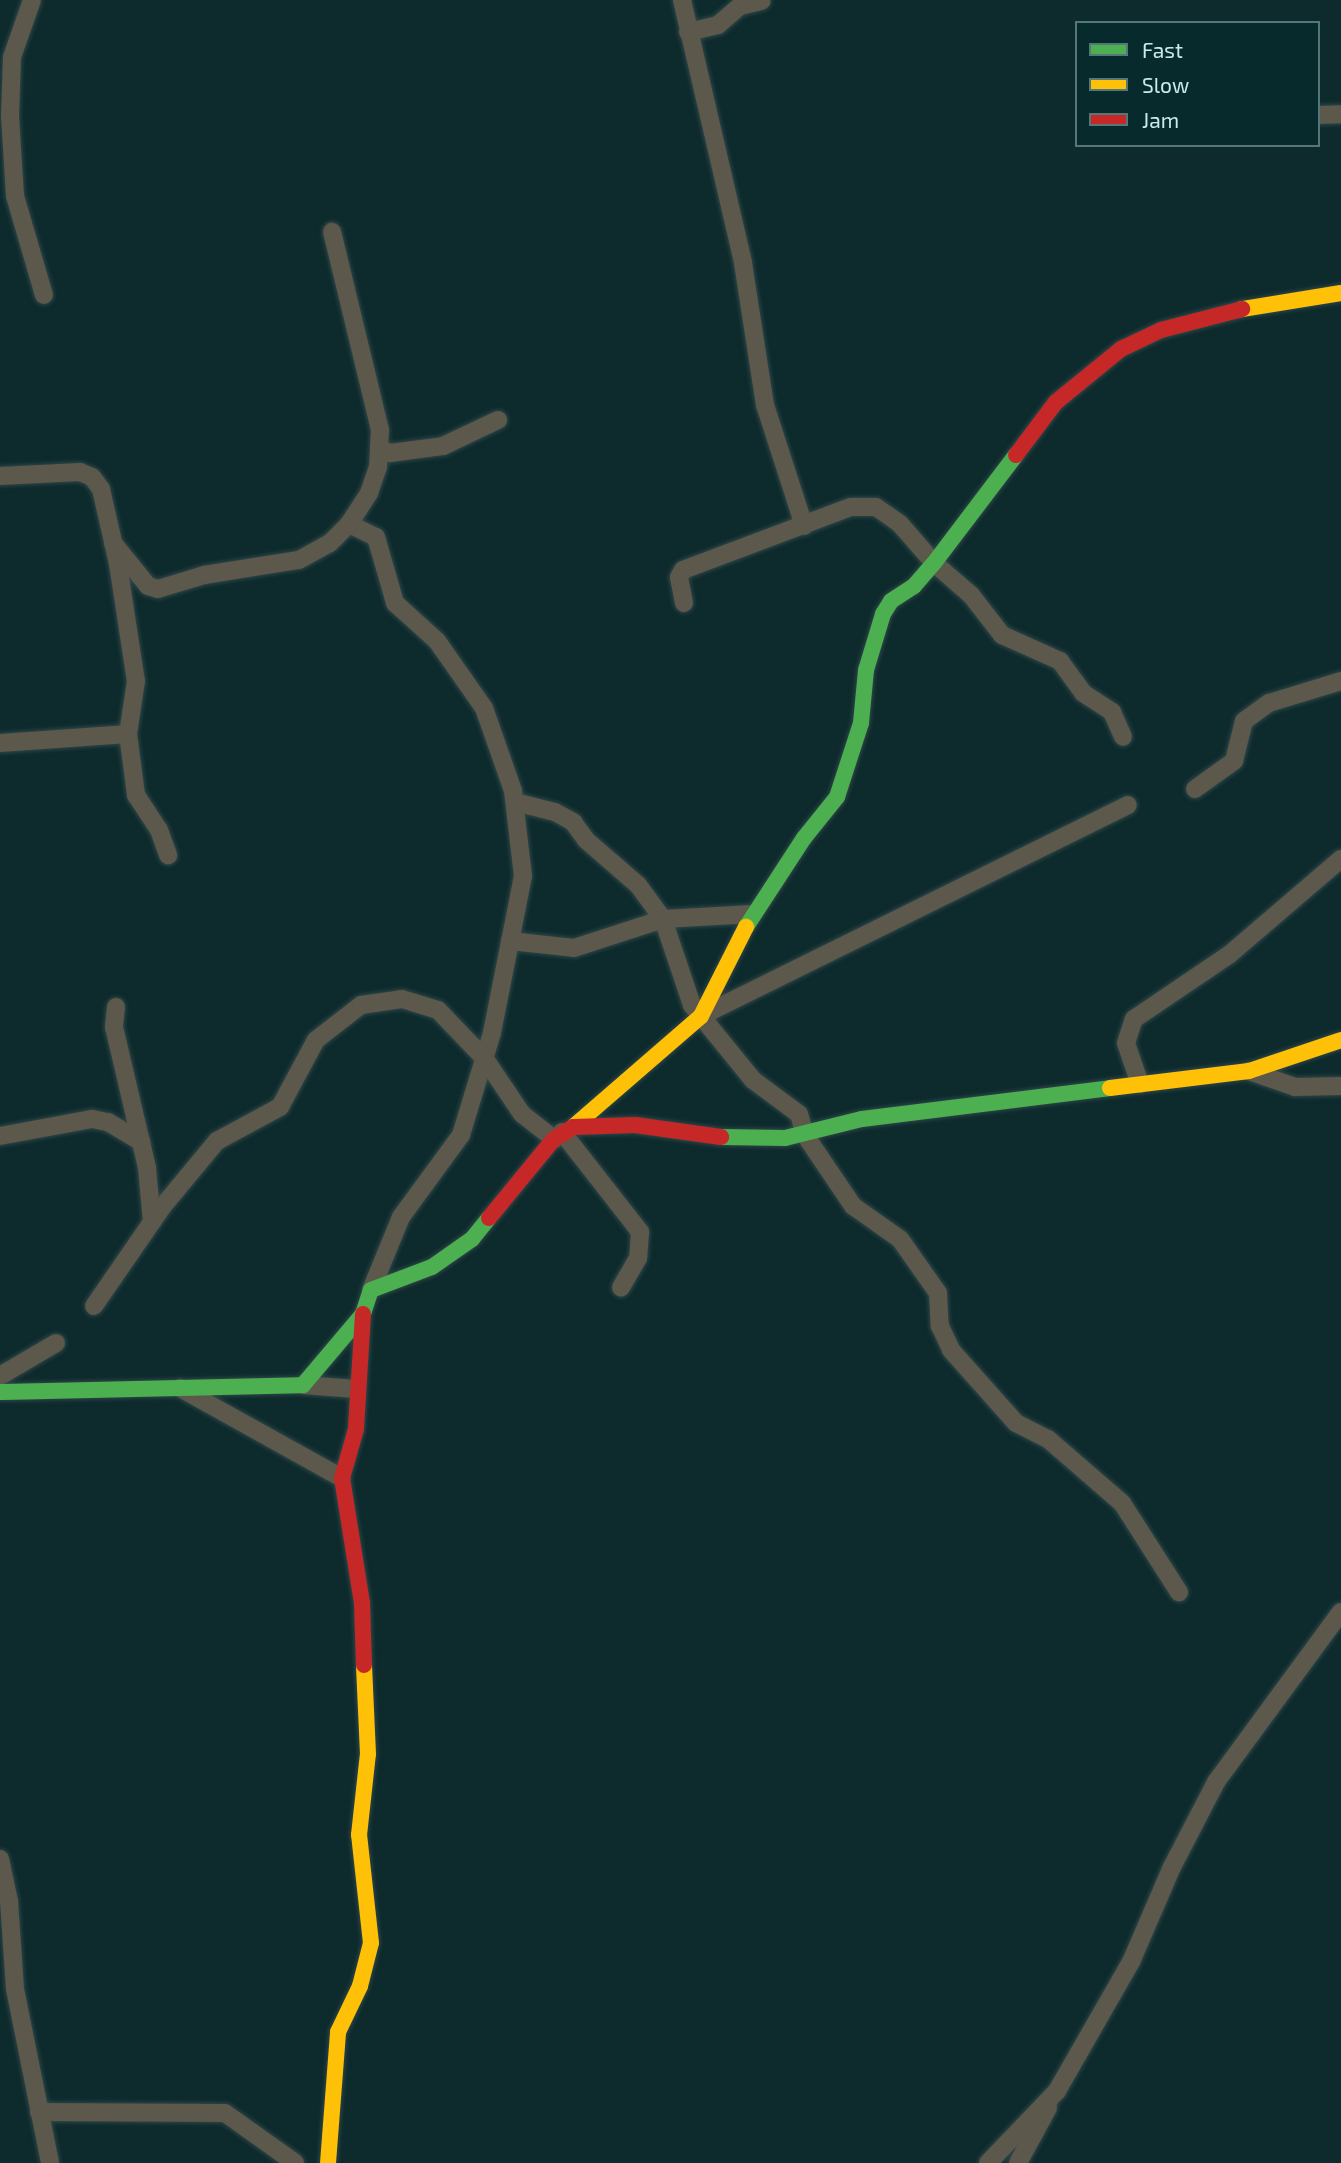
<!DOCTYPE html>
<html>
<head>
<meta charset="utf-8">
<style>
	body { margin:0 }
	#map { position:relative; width:1341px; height:2163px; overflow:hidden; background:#0d2a2c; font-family:"Exo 2",sans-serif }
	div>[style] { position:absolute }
	.roads { filter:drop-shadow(0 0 2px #2e4648) drop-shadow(0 0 2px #2e4648) }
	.street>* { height:18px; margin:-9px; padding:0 9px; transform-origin:9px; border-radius:9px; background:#5c584b }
	.fast>* { height:16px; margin:-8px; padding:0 8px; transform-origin:8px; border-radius:8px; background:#4caf50 }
	.slow>* { height:16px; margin:-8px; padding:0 8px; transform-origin:8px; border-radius:8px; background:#ffc107 }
	.jam>* { height:16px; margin:-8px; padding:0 8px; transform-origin:8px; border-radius:8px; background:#c62828 }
	span { translate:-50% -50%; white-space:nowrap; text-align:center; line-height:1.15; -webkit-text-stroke:5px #072a2c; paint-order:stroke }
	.legend { position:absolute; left:1075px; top:21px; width:245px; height:126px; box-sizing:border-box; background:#072a2c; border:2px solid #557778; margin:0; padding:9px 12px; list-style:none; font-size:21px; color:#cbeaeb }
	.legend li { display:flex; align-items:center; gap:14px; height:35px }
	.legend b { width:35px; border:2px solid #557778 }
</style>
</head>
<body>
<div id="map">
	<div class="roads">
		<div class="street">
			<div style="left:32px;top:0;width:60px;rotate:109.3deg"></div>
			<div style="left:12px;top:57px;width:59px;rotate:91.9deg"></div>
			<div style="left:10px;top:116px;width:80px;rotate:86.4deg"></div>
			<div style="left:15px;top:196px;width:103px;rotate:73.7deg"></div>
			<div style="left:682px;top:0;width:270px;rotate:76.9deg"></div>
			<div style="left:743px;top:263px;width:144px;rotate:81.2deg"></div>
			<div style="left:765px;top:405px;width:127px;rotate:72.1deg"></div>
			<div style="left:688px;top:32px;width:31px;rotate:-13deg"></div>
			<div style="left:718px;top:25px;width:29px;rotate:-41deg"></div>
			<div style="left:740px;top:6px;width:22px;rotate:-13deg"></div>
			<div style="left:1318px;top:115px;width:23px;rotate:-2deg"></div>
			<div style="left:380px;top:449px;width:11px;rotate:22deg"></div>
			<div style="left:390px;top:453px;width:53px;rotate:-7.5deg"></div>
			<div style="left:443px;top:446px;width:61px;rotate:-25.3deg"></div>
			<div style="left:0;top:476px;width:80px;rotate:-2.9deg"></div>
			<div style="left:80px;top:472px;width:13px;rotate:23deg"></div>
			<div style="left:92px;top:477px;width:15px;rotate:53deg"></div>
			<div style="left:101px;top:489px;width:77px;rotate:77.2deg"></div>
			<div style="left:118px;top:564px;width:118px;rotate:81.3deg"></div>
			<div style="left:136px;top:681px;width:54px;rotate:98.6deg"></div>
			<div style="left:128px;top:734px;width:128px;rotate:176deg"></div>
			<div style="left:349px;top:524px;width:30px;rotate:26deg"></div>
			<div style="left:376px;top:537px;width:69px;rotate:73.9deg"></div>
			<div style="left:395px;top:603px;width:57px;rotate:42.1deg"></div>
			<div style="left:437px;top:641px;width:82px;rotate:55deg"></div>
			<div style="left:484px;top:708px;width:88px;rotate:70.7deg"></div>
			<div style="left:513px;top:791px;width:86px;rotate:83.3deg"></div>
			<div style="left:523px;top:876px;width:160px;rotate:101.2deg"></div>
			<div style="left:492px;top:1033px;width:107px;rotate:106.9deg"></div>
			<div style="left:461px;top:1135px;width:102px;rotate:126.2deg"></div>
			<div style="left:401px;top:1217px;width:79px;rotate:112.3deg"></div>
			<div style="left:113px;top:543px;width:55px;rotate:50.9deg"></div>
			<div style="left:148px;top:586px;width:10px;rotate:17deg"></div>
			<div style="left:158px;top:589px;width:48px;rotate:-16.9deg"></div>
			<div style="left:204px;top:575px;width:96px;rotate:-9deg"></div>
			<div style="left:299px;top:560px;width:35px;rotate:-29deg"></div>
			<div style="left:330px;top:543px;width:27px;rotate:-45deg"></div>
			<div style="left:349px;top:524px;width:37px;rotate:-57deg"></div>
			<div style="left:369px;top:493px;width:28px;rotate:-71deg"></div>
			<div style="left:378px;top:467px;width:37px;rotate:-87deg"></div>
			<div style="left:380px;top:430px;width:204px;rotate:-103.6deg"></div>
			<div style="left:684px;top:603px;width:26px;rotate:-101deg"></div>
			<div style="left:679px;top:577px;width:8px;rotate:-60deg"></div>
			<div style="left:683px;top:570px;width:179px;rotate:-20.6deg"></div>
			<div style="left:851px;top:507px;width:25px"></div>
			<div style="left:876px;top:507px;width:29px;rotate:35deg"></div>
			<div style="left:900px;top:524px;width:52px;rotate:48.9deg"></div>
			<div style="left:934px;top:563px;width:49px;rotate:40.9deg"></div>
			<div style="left:971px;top:595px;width:51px;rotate:52.2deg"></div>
			<div style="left:1002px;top:635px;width:64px;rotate:24.1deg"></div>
			<div style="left:1060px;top:661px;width:39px;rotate:54deg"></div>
			<div style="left:1083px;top:693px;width:35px;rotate:33deg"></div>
			<div style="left:1112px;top:712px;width:27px;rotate:66deg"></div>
			<div style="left:128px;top:734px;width:62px;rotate:82.5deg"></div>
			<div style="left:136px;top:795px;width:42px;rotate:56.7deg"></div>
			<div style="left:159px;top:830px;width:27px;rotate:70deg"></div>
			<div style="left:1195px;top:789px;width:48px;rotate:-35.7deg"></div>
			<div style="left:1234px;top:761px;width:41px;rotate:-76deg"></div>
			<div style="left:1244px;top:721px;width:31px;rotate:-36deg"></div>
			<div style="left:1269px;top:703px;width:75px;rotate:-17deg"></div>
			<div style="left:515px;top:802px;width:41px;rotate:14deg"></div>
			<div style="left:555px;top:812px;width:21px;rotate:29deg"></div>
			<div style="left:573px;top:822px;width:22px;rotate:54deg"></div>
			<div style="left:586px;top:840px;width:69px;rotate:40.9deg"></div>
			<div style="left:638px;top:885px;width:42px;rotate:53.7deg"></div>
			<div style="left:663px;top:919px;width:91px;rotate:71.4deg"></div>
			<div style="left:692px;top:1005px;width:97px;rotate:50.9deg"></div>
			<div style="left:753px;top:1080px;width:57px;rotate:36.5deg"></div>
			<div style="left:799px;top:1114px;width:22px;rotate:74deg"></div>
			<div style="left:805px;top:1135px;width:86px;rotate:55.9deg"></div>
			<div style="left:853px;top:1206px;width:57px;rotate:35.1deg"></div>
			<div style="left:900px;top:1239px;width:66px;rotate:54.9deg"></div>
			<div style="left:938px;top:1293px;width:33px;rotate:87deg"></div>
			<div style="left:940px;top:1326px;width:26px;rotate:65deg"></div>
			<div style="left:951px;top:1350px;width:98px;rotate:48.3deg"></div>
			<div style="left:1016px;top:1423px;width:36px;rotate:27deg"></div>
			<div style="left:1048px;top:1439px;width:98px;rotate:40.9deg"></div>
			<div style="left:1122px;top:1503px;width:106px;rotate:57.4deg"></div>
			<div style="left:510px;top:941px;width:64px;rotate:6.2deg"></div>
			<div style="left:574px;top:948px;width:94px;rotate:-18deg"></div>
			<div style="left:663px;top:919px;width:90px;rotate:-3.2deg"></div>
			<div style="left:116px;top:1007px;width:20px;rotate:96deg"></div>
			<div style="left:114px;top:1027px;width:145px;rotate:76.8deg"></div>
			<div style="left:147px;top:1168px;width:54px;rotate:84.7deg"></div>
			<div style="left:701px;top:1016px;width:476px;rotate:-26.3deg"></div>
			<div style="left:1249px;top:1071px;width:49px;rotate:19.2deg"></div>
			<div style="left:1295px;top:1087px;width:46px;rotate:-1.2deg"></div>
			<div style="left:1140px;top:1084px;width:43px;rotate:-108.9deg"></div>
			<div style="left:1126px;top:1043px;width:25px;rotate:-72deg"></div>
			<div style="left:1134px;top:1019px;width:116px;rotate:-34.1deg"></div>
			<div style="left:1230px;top:954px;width:146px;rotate:-40.6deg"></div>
			<div style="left:562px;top:1132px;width:127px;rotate:52deg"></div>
			<div style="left:640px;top:1232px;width:26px;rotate:94deg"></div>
			<div style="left:638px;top:1258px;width:34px;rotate:120deg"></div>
			<div style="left:0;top:1136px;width:94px;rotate:-10.5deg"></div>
			<div style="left:92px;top:1119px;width:16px;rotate:11deg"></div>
			<div style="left:108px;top:1122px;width:39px;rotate:31deg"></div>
			<div style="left:94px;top:1306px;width:121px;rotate:-55.4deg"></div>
			<div style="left:163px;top:1206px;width:85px;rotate:-50.3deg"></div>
			<div style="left:217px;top:1141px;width:72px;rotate:-28.4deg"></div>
			<div style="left:280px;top:1107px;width:76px;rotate:-61.8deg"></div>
			<div style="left:316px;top:1040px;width:57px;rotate:-37.9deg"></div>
			<div style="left:361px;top:1005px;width:41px;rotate:-8.3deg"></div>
			<div style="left:402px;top:999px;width:38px;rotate:17deg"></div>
			<div style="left:438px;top:1010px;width:68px;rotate:46.2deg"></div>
			<div style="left:485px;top:1059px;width:66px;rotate:56.1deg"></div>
			<div style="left:522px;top:1114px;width:41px;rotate:38deg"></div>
			<div style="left:0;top:1376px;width:65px;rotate:-30.5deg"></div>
			<div style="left:303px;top:1385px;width:53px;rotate:4.3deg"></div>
			<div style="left:180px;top:1388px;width:185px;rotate:29.1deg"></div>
			<div style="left:0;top:1859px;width:43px;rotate:77.9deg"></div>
			<div style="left:9px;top:1901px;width:88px;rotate:86.1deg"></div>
			<div style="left:15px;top:1989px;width:177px;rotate:78.6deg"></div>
			<div style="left:39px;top:2112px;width:186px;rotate:0.3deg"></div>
			<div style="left:225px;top:2113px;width:86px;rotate:35.5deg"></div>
			<div style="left:988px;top:2163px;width:100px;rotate:-46.2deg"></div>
			<div style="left:1057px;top:2091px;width:149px;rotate:-60.2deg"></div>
			<div style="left:1131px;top:1962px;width:103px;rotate:-66.7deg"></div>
			<div style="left:1172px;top:1867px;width:96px;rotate:-62.6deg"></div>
			<div style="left:1216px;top:1782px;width:211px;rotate:-53.7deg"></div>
			<div style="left:1018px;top:2163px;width:63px;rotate:-61.4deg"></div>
		</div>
		<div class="fast">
			<div style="left:746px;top:927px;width:106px;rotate:-56.9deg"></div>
			<div style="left:804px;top:838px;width:53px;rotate:-51.2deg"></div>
			<div style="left:837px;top:797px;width:78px;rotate:-72deg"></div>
			<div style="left:861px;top:723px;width:53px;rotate:-84.6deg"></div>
			<div style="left:866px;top:670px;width:59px;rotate:-73.1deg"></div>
			<div style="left:883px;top:614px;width:15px;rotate:-58deg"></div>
			<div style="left:891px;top:601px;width:27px;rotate:-33deg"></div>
			<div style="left:914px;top:586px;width:30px;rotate:-49deg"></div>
			<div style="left:934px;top:563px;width:136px;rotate:-52.8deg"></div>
			<div style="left:721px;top:1137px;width:64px;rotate:0.9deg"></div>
			<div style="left:785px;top:1138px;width:79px;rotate:-13.9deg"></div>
			<div style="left:862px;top:1119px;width:250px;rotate:-7.1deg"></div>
			<div style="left:0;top:1392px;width:303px;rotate:-1.3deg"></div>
			<div style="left:303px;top:1385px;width:93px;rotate:-49.8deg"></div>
			<div style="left:363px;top:1314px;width:25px;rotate:-72deg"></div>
			<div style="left:371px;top:1290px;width:65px;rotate:-20.7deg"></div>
			<div style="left:432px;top:1267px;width:49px;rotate:-35deg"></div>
			<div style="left:472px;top:1239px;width:27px;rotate:-51deg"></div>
		</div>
		<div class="slow">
			<div style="left:1242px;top:309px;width:100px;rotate:-9.2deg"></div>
			<div style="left:1110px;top:1088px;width:140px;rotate:-7deg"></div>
			<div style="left:1249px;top:1071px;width:97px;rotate:-18.6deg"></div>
			<div style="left:573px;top:1127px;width:169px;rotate:-40.9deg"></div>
			<div style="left:701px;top:1016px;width:100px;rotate:-63.2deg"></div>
			<div style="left:328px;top:2163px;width:131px;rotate:-85.6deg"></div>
			<div style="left:338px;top:2032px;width:51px;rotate:-64.4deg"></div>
			<div style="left:360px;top:1986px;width:44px;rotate:-75.7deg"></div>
			<div style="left:371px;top:1943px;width:109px;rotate:-96.3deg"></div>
			<div style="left:359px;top:1835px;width:81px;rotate:-83.7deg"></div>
			<div style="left:368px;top:1754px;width:89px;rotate:-92.6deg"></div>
		</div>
		<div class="jam">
			<div style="left:1016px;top:455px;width:66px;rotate:-53deg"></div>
			<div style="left:1056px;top:402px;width:84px;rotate:-39.2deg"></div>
			<div style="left:1121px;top:349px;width:44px;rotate:-25.4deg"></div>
			<div style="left:1161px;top:330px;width:84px;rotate:-14.5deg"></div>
			<div style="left:489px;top:1218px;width:102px;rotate:-50.6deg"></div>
			<div style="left:554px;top:1139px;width:22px;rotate:-32deg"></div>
			<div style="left:573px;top:1127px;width:62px;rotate:-1.8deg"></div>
			<div style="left:635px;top:1125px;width:87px;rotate:7.9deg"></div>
			<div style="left:363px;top:1314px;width:115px;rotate:93.5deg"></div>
			<div style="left:356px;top:1429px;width:51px;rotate:105.9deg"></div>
			<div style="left:342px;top:1478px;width:127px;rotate:80.9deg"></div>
			<div style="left:362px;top:1603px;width:62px;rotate:88.2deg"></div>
		</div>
	</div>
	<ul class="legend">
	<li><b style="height:9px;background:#4caf50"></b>Fast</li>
	<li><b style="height:9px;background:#ffc107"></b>Slow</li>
	<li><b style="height:9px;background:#c62828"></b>Jam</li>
	</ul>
</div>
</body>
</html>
